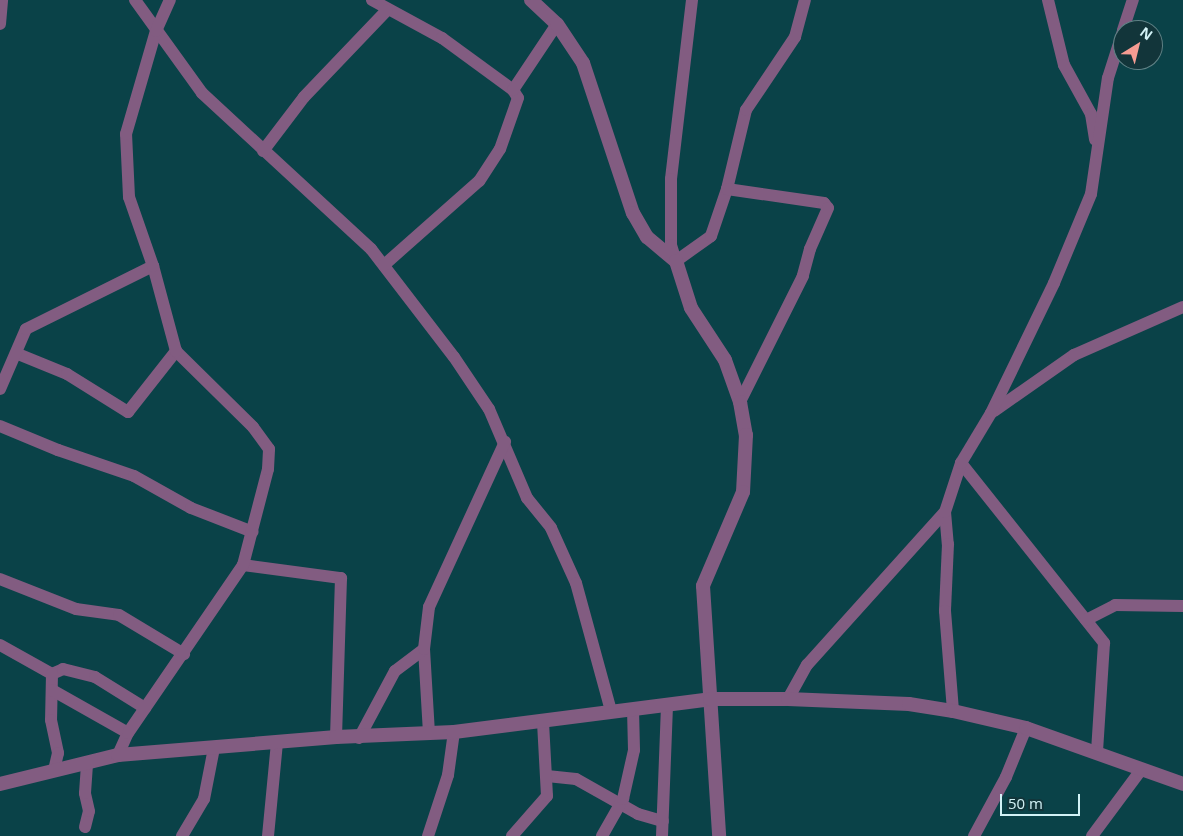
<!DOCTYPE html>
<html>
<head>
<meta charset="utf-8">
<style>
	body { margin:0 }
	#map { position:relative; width:1183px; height:836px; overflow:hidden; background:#0a4248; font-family:"Open Sans",sans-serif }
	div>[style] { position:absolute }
	.minor>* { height:12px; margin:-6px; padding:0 6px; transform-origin:6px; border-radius:6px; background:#825c81 }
	.tertiary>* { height:14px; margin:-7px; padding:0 7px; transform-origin:7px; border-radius:7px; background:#825c81 }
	span { translate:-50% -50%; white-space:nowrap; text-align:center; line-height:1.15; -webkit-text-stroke:4px #12353a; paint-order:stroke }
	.north { position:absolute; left:1113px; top:20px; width:50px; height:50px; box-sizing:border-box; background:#12353a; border:1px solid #5f8185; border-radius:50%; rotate:36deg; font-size:14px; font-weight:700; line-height:20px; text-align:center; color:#d2f2f6 }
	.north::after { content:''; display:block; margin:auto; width:18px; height:22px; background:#f59c92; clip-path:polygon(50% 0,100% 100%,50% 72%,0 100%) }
	.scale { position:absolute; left:1000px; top:794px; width:80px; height:22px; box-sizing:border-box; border:2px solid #d2f2f6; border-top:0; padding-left:6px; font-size:15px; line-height:18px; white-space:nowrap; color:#d2f2f6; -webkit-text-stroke:4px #12353a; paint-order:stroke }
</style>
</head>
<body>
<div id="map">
	<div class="minor">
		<div style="left:135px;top:0;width:115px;rotate:54.2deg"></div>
		<div style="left:202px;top:93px;width:230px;rotate:42.7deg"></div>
		<div style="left:371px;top:249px;width:136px;rotate:52.5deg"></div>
		<div style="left:454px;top:357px;width:63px;rotate:56.1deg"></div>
		<div style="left:489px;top:409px;width:97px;rotate:66.9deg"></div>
		<div style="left:527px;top:498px;width:38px;rotate:51deg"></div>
		<div style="left:551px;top:528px;width:60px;rotate:65.6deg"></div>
		<div style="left:576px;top:583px;width:133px;rotate:74.7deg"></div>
		<div style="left:372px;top:0;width:80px;rotate:28.5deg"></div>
		<div style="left:442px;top:38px;width:88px;rotate:36.2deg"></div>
		<div style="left:513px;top:90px;width:9px;rotate:58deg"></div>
		<div style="left:518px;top:98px;width:54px;rotate:109.4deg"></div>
		<div style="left:500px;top:149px;width:38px;rotate:123deg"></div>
		<div style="left:479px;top:181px;width:127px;rotate:138.5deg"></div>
		<div style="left:692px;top:0;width:180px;rotate:96.7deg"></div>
		<div style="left:671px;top:179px;width:66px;rotate:90deg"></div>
		<div style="left:671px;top:245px;width:17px;rotate:73deg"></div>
		<div style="left:676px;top:261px;width:43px;rotate:-35.5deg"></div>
		<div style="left:711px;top:236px;width:50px;rotate:-71.2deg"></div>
		<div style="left:727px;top:189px;width:81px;rotate:-76.5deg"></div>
		<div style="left:746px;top:110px;width:88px;rotate:-56.1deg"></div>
		<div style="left:795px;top:37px;width:38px;rotate:-75deg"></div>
		<div style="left:1048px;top:0;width:67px;rotate:76.2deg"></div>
		<div style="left:1064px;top:65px;width:56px;rotate:61.1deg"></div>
		<div style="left:1091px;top:114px;width:26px;rotate:81deg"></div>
		<div style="left:0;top:24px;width:24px;rotate:-85deg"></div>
		<div style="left:1123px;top:30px;width:32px;rotate:-72deg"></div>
		<div style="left:513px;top:90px;width:79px;rotate:-56.3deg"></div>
		<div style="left:263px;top:151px;width:68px;rotate:-52.8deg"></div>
		<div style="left:304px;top:97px;width:120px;rotate:-46.3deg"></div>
		<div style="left:727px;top:189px;width:98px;rotate:8.2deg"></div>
		<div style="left:824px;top:203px;width:6px;rotate:51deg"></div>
		<div style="left:828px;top:208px;width:45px;rotate:113.7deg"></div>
		<div style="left:810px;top:249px;width:28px;rotate:105deg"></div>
		<div style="left:803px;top:276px;width:141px;rotate:116.6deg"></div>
		<div style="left:18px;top:354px;width:53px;rotate:22.2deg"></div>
		<div style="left:67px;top:374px;width:72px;rotate:31.9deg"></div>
		<div style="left:128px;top:412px;width:78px;rotate:-51.8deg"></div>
		<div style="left:0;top:389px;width:65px;rotate:-66.6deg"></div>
		<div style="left:26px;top:329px;width:142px;rotate:-26.4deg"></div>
		<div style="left:994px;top:411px;width:98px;rotate:-35deg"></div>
		<div style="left:1074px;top:355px;width:119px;rotate:-23.8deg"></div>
		<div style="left:0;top:426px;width:63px;rotate:22.5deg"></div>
		<div style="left:58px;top:450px;width:80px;rotate:18.9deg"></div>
		<div style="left:134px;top:476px;width:65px;rotate:29.3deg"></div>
		<div style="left:191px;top:508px;width:66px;rotate:21.2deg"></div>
		<div style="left:961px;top:463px;width:230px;rotate:51.5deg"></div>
		<div style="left:1104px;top:643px;width:109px;rotate:93.7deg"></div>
		<div style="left:945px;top:512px;width:32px;rotate:85deg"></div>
		<div style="left:948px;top:544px;width:67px;rotate:92.6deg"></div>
		<div style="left:945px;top:611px;width:100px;rotate:85.4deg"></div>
		<div style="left:243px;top:565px;width:99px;rotate:7.6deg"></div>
		<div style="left:341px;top:578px;width:159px;rotate:91.8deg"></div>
		<div style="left:0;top:579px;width:82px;rotate:21.5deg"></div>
		<div style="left:76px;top:609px;width:43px;rotate:7.9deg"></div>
		<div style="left:119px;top:615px;width:76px;rotate:31deg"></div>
		<div style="left:1086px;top:620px;width:33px;rotate:-27deg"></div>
		<div style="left:1115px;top:605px;width:68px;rotate:0.8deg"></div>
		<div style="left:0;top:645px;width:60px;rotate:29.1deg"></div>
		<div style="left:52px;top:674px;width:12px;rotate:-24deg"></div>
		<div style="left:63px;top:669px;width:33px;rotate:14deg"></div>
		<div style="left:95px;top:677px;width:59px;rotate:31.8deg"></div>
		<div style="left:424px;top:649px;width:84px;rotate:86.6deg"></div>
		<div style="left:52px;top:674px;width:46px;rotate:91.2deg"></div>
		<div style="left:51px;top:720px;width:34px;rotate:78deg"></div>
		<div style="left:58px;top:753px;width:18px;rotate:103deg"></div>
		<div style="left:52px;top:690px;width:87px;rotate:29.5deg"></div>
		<div style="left:788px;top:699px;width:39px;rotate:-61deg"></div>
		<div style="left:807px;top:665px;width:206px;rotate:-48deg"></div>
		<div style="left:945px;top:512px;width:52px;rotate:-71.9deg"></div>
		<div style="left:961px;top:463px;width:58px;rotate:-59deg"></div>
		<div style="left:991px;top:413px;width:144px;rotate:-64.1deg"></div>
		<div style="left:1054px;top:283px;width:96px;rotate:-67.4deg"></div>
		<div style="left:1091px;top:194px;width:117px;rotate:-81.7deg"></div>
		<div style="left:1108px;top:78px;width:49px;rotate:-72.3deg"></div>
		<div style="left:359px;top:738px;width:76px;rotate:-61.8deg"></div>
		<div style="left:395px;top:671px;width:36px;rotate:-37deg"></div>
		<div style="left:424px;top:649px;width:42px;rotate:-83.2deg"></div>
		<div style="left:429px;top:607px;width:182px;rotate:-65.3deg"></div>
		<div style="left:118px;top:755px;width:24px;rotate:-66deg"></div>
		<div style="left:128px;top:733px;width:204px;rotate:-55.6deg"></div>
		<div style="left:243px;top:565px;width:99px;rotate:-75.4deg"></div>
		<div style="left:268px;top:469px;width:20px;rotate:-87deg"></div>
		<div style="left:269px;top:449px;width:27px;rotate:-126deg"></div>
		<div style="left:253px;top:427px;width:108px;rotate:-135.4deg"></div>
		<div style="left:176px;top:351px;width:88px;rotate:-105.1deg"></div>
		<div style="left:153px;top:266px;width:73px;rotate:-109.2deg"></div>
		<div style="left:129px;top:197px;width:63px;rotate:-92.7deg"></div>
		<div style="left:126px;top:134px;width:107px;rotate:-73.8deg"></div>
		<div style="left:156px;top:31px;width:34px;rotate:-66deg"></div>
		<div style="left:547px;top:776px;width:29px;rotate:6deg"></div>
		<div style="left:576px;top:779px;width:71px;rotate:29.4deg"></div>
		<div style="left:638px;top:814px;width:26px;rotate:16deg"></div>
		<div style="left:85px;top:827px;width:16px;rotate:-76deg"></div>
		<div style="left:89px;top:811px;width:18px;rotate:-103deg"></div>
		<div style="left:85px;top:793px;width:31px;rotate:-86deg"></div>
		<div style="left:182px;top:836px;width:43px;rotate:-59.3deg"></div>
		<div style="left:204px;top:799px;width:52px;rotate:-78.9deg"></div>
		<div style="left:268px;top:836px;width:93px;rotate:-84.5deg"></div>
		<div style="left:428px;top:836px;width:64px;rotate:-71.8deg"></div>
		<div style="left:448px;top:775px;width:43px;rotate:-82.1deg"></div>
		<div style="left:512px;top:836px;width:53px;rotate:-48.8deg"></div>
		<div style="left:547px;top:796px;width:75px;rotate:-93.1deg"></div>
		<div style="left:602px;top:836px;width:43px;rotate:-60.4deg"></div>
		<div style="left:623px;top:799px;width:50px;rotate:-77.3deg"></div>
		<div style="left:634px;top:750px;width:41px;rotate:-91.4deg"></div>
		<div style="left:662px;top:836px;width:132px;rotate:-87.8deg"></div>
		<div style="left:974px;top:836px;width:67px;rotate:-61.5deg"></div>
		<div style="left:1006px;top:777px;width:53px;rotate:-67.8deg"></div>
		<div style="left:1092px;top:836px;width:82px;rotate:-53.4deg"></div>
	</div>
	<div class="tertiary">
		<div style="left:531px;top:0;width:35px;rotate:43deg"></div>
		<div style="left:557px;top:24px;width:47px;rotate:56.3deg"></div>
		<div style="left:583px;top:63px;width:158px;rotate:71.6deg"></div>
		<div style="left:633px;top:213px;width:28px;rotate:60deg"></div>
		<div style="left:647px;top:237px;width:38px;rotate:40deg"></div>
		<div style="left:676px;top:261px;width:49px;rotate:72.3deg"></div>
		<div style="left:691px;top:308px;width:62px;rotate:56.8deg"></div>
		<div style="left:725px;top:360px;width:45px;rotate:70.3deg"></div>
		<div style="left:740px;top:402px;width:34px;rotate:80deg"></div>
		<div style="left:746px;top:435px;width:57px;rotate:93deg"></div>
		<div style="left:743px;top:492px;width:102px;rotate:113.1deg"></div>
		<div style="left:703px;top:586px;width:251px;rotate:86.3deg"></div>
		<div style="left:0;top:784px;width:122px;rotate:-13.8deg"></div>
		<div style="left:118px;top:755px;width:219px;rotate:-4.7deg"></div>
		<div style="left:336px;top:737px;width:118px;rotate:-2.4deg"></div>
		<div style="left:454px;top:732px;width:258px;rotate:-7.3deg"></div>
		<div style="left:710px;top:699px;width:78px"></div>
		<div style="left:788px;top:699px;width:121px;rotate:2.4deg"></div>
		<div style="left:909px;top:704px;width:45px;rotate:9deg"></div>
		<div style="left:953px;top:711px;width:75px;rotate:13.1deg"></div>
		<div style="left:1026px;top:728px;width:167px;rotate:19.6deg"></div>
	</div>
	<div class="north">N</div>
	<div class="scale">50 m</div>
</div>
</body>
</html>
